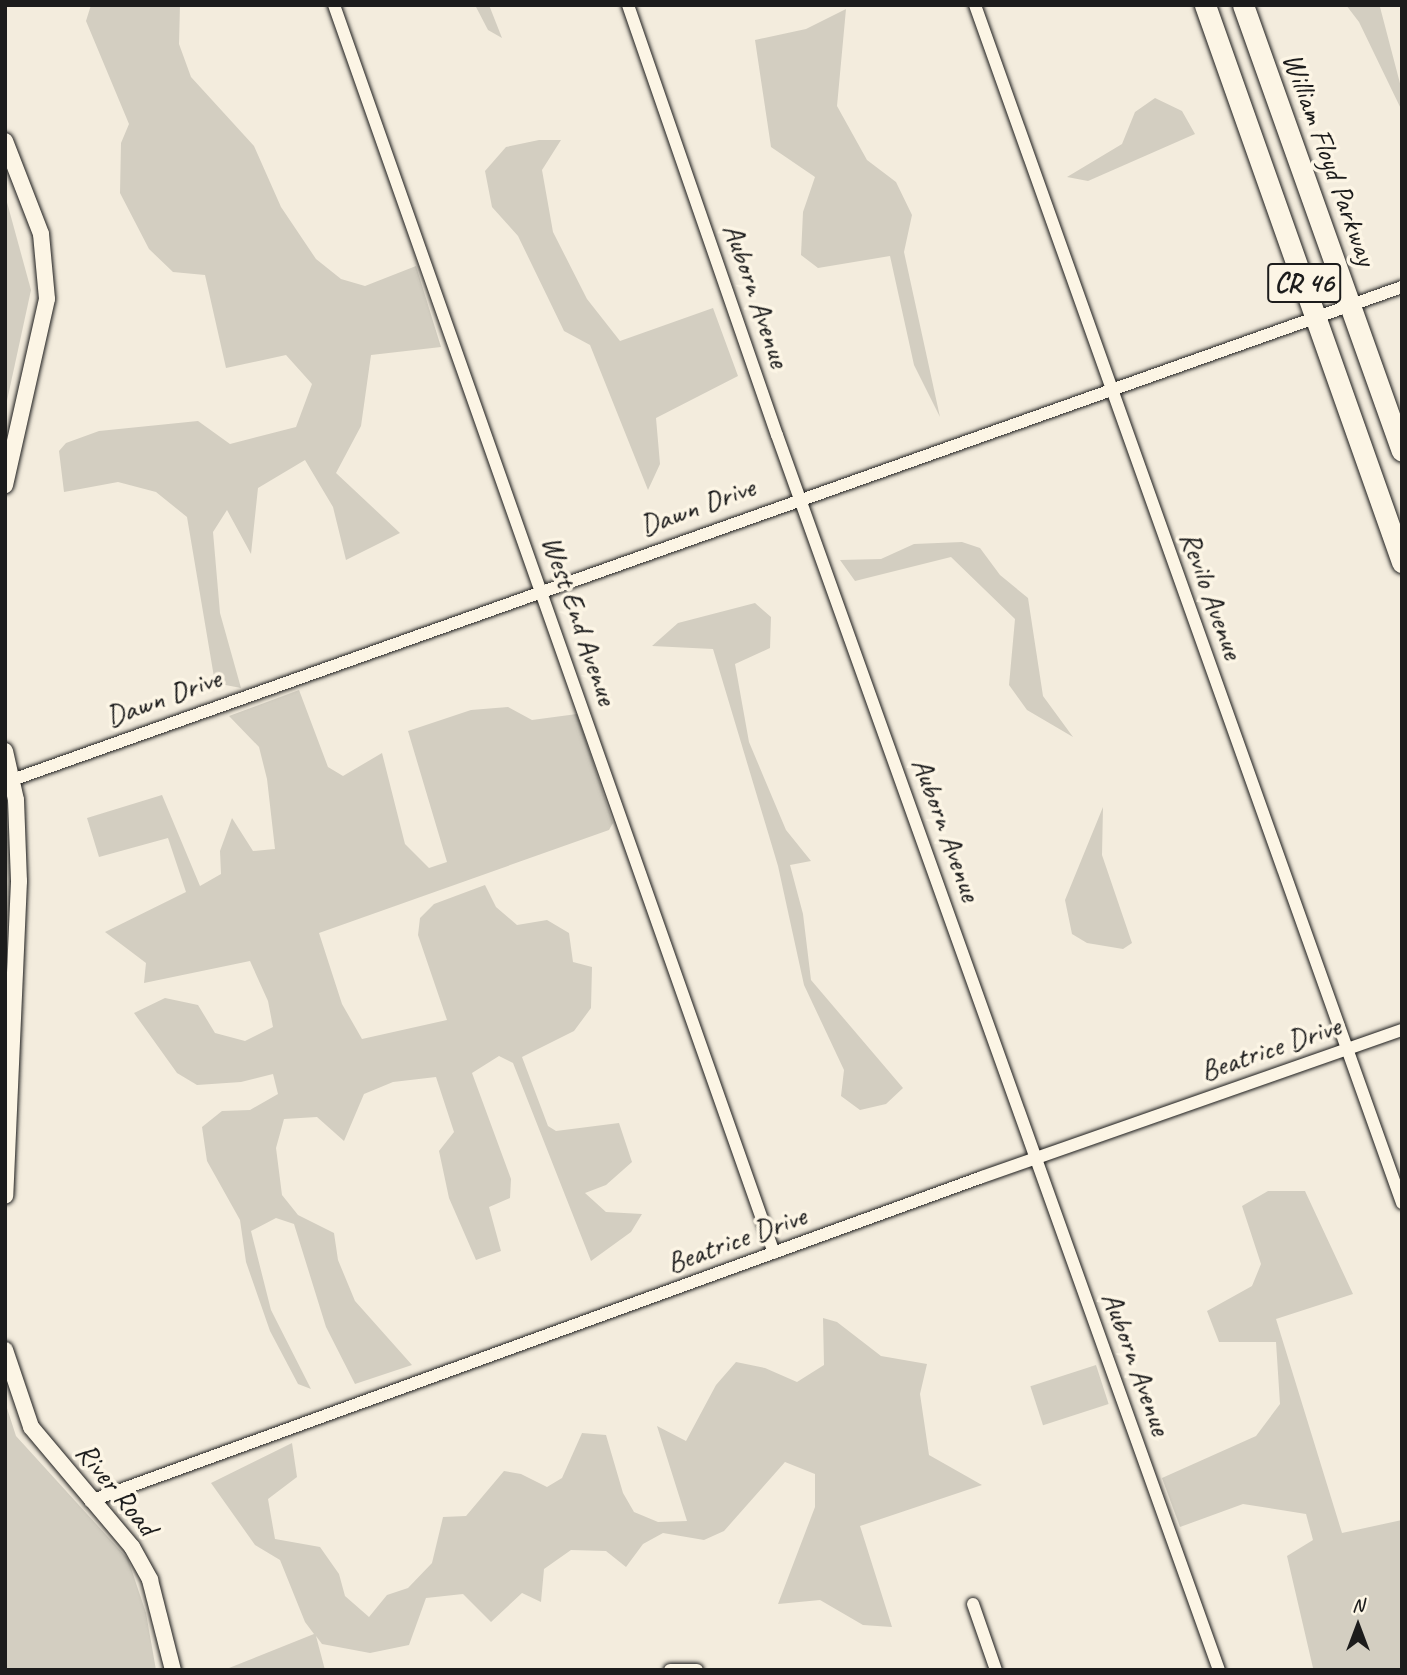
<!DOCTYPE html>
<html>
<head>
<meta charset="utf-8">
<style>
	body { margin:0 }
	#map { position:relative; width:1407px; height:1675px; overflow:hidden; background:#f3ecdd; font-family:Caveat,sans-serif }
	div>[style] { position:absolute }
	.green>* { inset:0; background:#d3cec1; transform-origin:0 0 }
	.roads { filter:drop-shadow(0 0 2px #1c1c1c) drop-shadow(0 0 2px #1c1c1c) }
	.minor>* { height:12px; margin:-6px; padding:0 6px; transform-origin:6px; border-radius:6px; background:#fcf5e5 }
	.tertiary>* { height:16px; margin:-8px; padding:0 8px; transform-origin:8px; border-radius:8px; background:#fcf5e5 }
	.trunk>* { height:21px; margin:-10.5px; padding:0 10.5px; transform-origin:10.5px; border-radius:10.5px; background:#fcf5e5 }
	span { translate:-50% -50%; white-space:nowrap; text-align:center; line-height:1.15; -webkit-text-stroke:7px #fcf5e5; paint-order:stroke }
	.shield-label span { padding:2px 5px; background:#fcf5e5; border:2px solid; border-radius:5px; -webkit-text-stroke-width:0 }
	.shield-label { font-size:28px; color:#1c1c1c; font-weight:700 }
	.street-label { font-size:30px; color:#1c1c1c }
	.frame { position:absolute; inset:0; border:7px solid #1c1c1c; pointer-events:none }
	.north { position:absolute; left:1323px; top:1591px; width:70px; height:70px; -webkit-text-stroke:5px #fcf5e5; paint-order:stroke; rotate:0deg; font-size:19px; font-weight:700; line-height:28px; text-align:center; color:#1c1c1c }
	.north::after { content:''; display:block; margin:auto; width:24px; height:32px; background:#1c1c1c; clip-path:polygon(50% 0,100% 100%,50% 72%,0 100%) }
</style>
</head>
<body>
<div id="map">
	<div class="green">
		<div style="clip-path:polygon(91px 5px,180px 5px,179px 44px,191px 77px,254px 146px,281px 207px,316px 259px,341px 279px,365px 286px,416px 266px,441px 347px,371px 355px,361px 426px,336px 473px,400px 533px,346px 560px,333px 507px,305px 460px,258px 488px,251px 554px,227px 510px,213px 532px,220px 613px,241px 688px,215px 683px,187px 517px,156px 492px,118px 482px,64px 492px,59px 451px,66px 443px,99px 431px,198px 421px,230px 444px,296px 427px,312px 384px,286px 355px,226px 368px,205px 275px,173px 272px,149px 249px,120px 193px,121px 143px,129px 124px,86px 21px)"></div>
		<div style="clip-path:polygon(475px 5px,489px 5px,502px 38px,488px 30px)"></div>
		<div style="clip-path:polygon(1346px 5px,1380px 7px,1402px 91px,1402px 111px,1359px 22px)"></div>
		<div style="clip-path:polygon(846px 9px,837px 106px,867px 160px,896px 182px,912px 215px,904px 252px,940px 417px,914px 365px,890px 256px,818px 268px,801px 255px,803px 212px,815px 177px,771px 147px,755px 40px,806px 29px)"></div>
		<div style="clip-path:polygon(1155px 98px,1182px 111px,1195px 134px,1088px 181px,1067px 177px,1122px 144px,1135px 112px)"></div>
		<div style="clip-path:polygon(539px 140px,561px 140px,542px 170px,553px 232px,587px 299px,620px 341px,713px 308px,738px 376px,656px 418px,660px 464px,648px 490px,590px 345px,564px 331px,518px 236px,492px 207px,485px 171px,506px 147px)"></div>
		<div style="clip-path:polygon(5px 195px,31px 290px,5px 410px)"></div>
		<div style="clip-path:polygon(962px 542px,980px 548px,1000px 575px,1028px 598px,1043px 696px,1073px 737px,1027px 710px,1009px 685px,1015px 619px,951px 557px,855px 581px,840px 560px,881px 559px,914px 544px)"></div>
		<div style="clip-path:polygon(755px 603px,771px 617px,770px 648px,735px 664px,749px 742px,786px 830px,811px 861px,790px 865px,803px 914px,811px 980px,903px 1088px,886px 1104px,860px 1110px,841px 1096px,844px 1070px,804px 985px,778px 866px,713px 649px,652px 646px,678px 623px)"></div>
		<div style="clip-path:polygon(299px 690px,328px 767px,343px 776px,382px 753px,405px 844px,429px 868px,447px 862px,408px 731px,471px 710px,508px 707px,532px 720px,577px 714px,613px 823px,609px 830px,319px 933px,342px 1004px,362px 1039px,447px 1020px,418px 935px,420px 918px,434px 904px,485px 885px,496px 907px,517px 925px,547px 920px,569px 933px,573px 962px,592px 967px,591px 1008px,574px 1031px,522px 1057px,548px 1126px,556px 1131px,619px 1123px,632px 1162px,606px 1185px,585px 1193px,606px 1212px,642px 1214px,631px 1232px,591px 1261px,513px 1063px,499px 1056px,472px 1073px,511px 1179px,510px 1198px,489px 1207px,501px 1251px,476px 1260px,449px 1198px,439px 1151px,454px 1132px,436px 1077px,393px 1082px,364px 1094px,344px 1141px,317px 1117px,284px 1119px,276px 1148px,282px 1195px,298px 1215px,334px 1233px,338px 1260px,355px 1301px,412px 1365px,355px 1384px,326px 1327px,294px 1224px,276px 1218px,251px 1231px,271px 1310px,311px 1389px,298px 1384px,270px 1331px,246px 1262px,240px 1220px,207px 1161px,202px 1127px,222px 1111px,250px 1110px,278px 1094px,273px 1074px,241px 1082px,197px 1085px,177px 1073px,134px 1013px,165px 998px,198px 1005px,215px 1033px,245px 1041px,273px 1027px,268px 1001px,250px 961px,144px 983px,146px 963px,105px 932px,186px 892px,168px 838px,99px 857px,87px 818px,162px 795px,200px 886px,221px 874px,220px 851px,232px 818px,253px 851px,275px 849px,267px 779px,259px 747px,229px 716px)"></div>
		<div style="clip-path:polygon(5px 804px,12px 875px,5px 950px)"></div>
		<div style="clip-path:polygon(1103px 807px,1102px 855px,1132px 943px,1123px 949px,1087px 943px,1072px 934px,1065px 900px)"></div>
		<div style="clip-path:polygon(1268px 1191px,1305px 1191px,1353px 1294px,1276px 1319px,1342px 1533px,1402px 1520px,1402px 1670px,1313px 1668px,1287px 1556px,1313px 1540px,1306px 1514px,1243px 1504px,1180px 1527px,1162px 1478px,1256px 1436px,1280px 1404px,1276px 1342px,1219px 1342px,1207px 1311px,1252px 1286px,1261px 1264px,1242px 1206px)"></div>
		<div style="clip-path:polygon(823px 1318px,837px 1322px,881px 1356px,927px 1364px,920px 1394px,929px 1455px,982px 1485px,860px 1526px,892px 1627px,863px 1625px,820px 1600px,778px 1604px,815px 1507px,815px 1474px,785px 1462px,724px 1531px,704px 1540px,663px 1533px,643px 1544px,626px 1567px,606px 1551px,571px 1550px,544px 1569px,541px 1602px,522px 1593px,491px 1622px,463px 1594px,426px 1598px,409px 1645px,370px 1653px,322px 1644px,316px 1636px,325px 1670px,224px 1670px,314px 1634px,305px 1622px,280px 1560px,255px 1545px,211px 1483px,292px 1443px,297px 1477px,268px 1499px,275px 1539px,320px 1547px,339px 1574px,345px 1596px,369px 1617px,387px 1595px,408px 1588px,432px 1563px,443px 1517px,466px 1516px,504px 1471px,521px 1474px,547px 1487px,562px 1478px,582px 1433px,606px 1435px,623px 1493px,634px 1512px,658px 1522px,687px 1521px,657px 1426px,686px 1441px,716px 1385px,736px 1362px,765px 1368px,797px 1382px,824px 1365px)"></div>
		<div style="left:1096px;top:1365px;width:41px;height:69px;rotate:72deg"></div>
		<div style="clip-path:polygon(5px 1402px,16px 1436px,128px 1559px,146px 1613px,156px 1670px,5px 1670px)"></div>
	</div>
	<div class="roads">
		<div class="minor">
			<div style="left:334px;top:5px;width:1323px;rotate:70.58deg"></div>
			<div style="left:628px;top:5px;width:455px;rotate:70.9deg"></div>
			<div style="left:777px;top:435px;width:1312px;rotate:70.31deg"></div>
			<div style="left:975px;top:5px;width:1272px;rotate:70.38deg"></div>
			<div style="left:12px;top:780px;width:1475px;rotate:-19.53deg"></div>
			<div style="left:90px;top:1501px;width:949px;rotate:-19.96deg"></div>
			<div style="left:982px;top:1177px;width:445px;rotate:-19.3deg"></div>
			<div style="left:973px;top:1604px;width:70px;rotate:70.8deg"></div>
			<div style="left:670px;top:1670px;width:27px"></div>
		</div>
		<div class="tertiary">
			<div style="left:5px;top:141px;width:100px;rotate:68.8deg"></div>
			<div style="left:41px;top:234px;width:65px;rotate:84.7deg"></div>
			<div style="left:47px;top:299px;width:191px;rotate:102.7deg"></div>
			<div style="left:5px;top:751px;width:50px;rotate:77.3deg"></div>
			<div style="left:16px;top:800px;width:81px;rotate:87.9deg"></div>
			<div style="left:19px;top:881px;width:315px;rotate:92.5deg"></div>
			<div style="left:5px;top:1350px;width:81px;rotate:71.3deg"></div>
			<div style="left:31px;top:1427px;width:157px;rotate:49.9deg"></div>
			<div style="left:132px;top:1547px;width:38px;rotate:61deg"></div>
			<div style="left:150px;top:1580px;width:93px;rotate:75.7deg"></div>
		</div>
		<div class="trunk">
			<div style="left:1205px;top:5px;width:591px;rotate:70.52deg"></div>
			<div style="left:1243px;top:5px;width:473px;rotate:70.4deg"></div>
		</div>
	</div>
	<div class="shield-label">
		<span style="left:1304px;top:283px">CR 46</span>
	</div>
	<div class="street-label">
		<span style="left:1330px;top:159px;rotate:70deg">William Floyd Parkway</span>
		<span style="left:757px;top:295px;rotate:71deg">Auborn Avenue</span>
		<span style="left:697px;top:506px;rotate:-20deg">Dawn Drive</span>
		<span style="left:1212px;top:595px;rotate:70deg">Revilo Avenue</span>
		<span style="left:580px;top:620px;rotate:71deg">West End Avenue</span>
		<span style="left:163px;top:697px;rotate:-20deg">Dawn Drive</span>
		<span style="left:947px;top:829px;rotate:70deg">Auborn Avenue</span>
		<span style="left:1270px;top:1048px;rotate:-19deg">Beatrice Drive</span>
		<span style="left:736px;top:1239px;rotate:-20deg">Beatrice Drive</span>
		<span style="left:1137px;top:1363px;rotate:70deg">Auborn Avenue</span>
		<span style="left:117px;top:1489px;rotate:51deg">River Road</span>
	</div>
	<div class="frame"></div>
	<div class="north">N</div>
</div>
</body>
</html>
